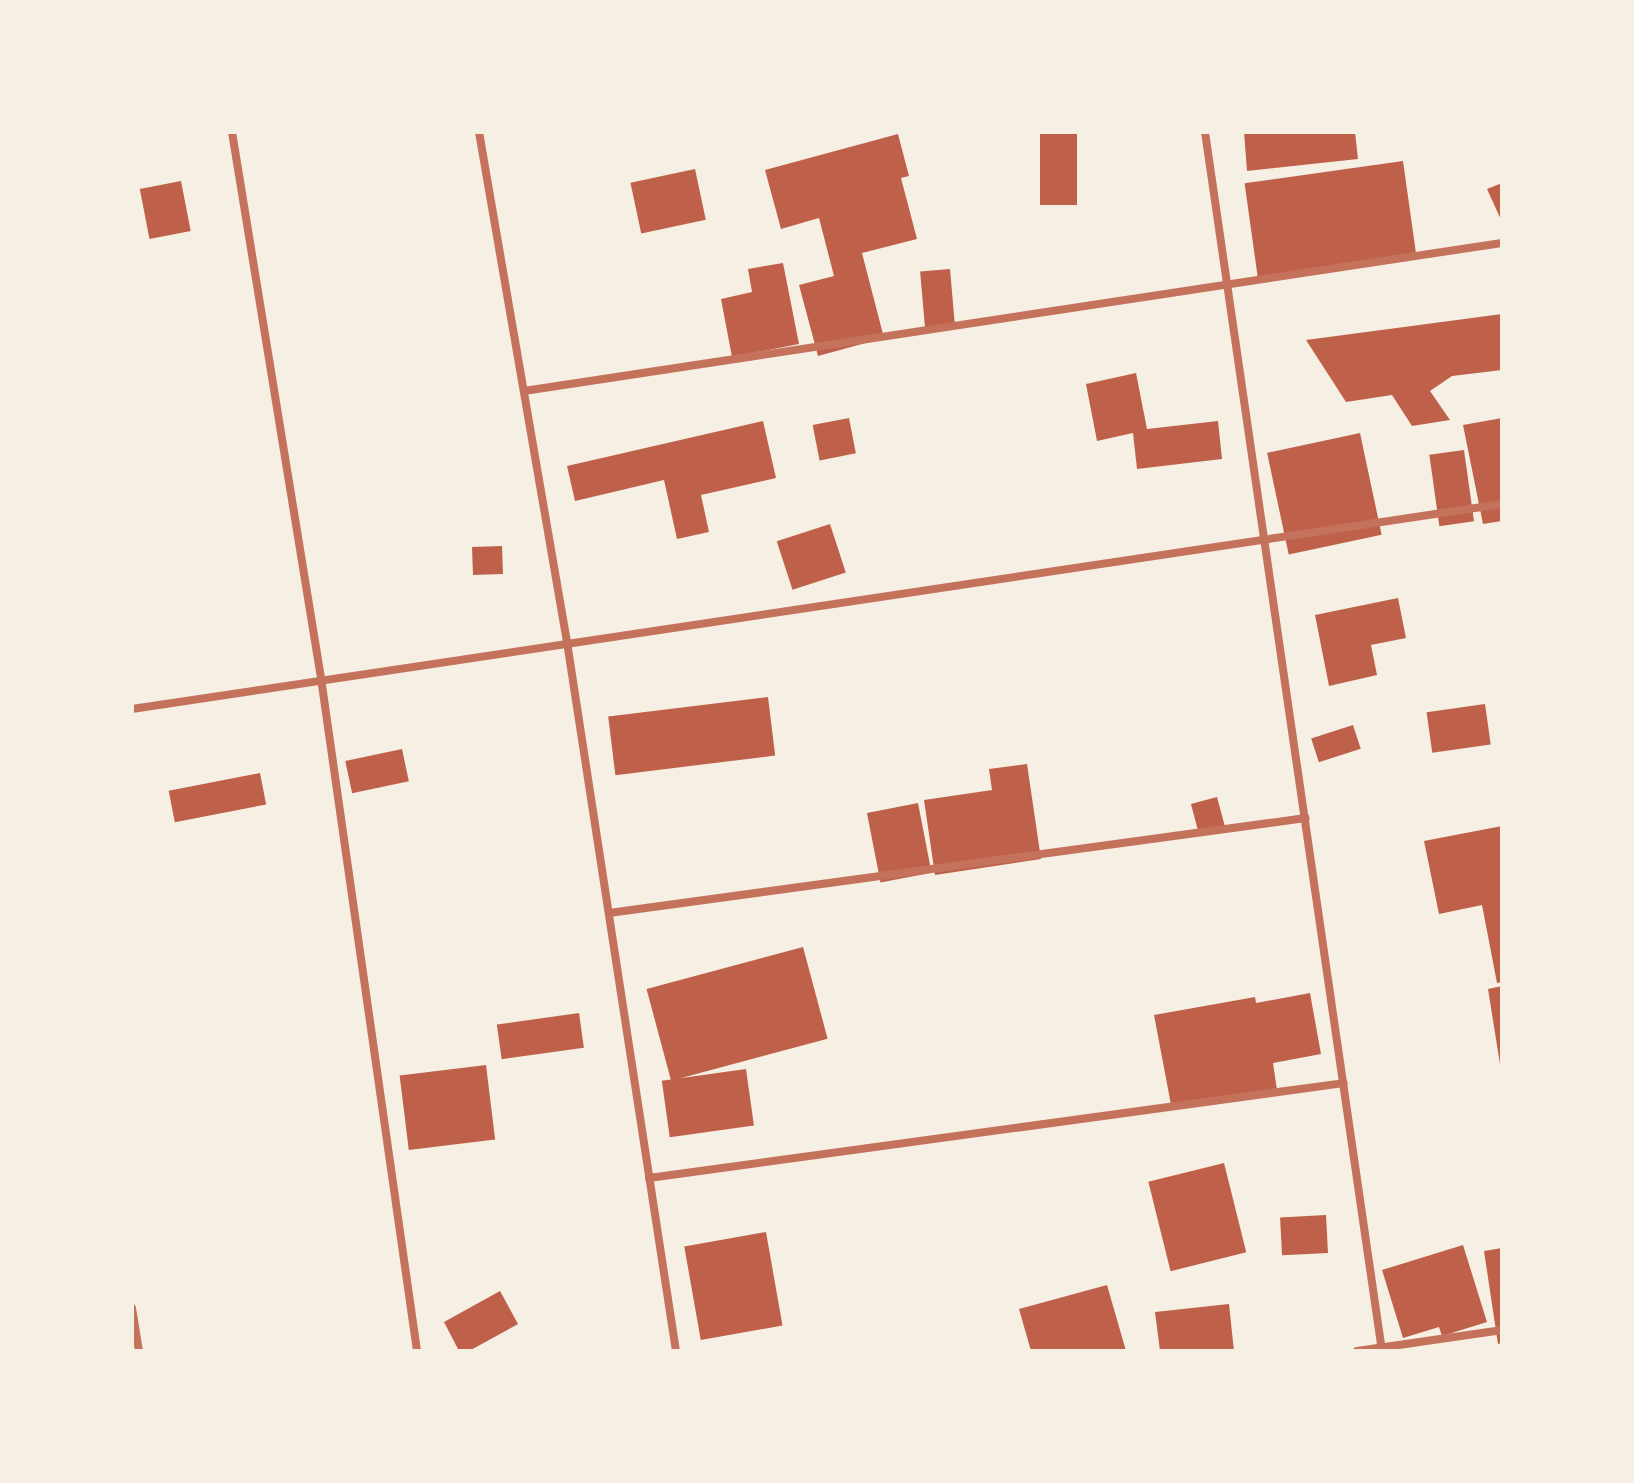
<!DOCTYPE html>
<html>
<head>
<meta charset="utf-8">
<style>
	body { margin:0 }
	#map { position:relative; width:1634px; height:1483px; overflow:hidden; background:#f6efe4; font-family:Manrope,sans-serif }
	div>[style] { position:absolute }
	.building>* { inset:0; background:#bf614a; transform-origin:0 0 }
	.minor>* { height:8px; margin:-4px; padding:0 4px; transform-origin:4px; border-radius:4px; background:#c5725c }
	span { translate:-50% -50%; white-space:nowrap; text-align:center; line-height:1.15; -webkit-text-stroke:6px #f6efe4; paint-order:stroke }
	.frame { position:absolute; inset:0; border:134px solid #f6efe4; pointer-events:none }
</style>
</head>
<body>
<div id="map">
	<div class="building">
		<div style="left:1040px;top:132px;width:37px;height:73px"></div>
		<div style="clip-path:polygon(1244px 132px,1355px 132px,1358px 159px,1247px 171px)"></div>
		<div style="clip-path:polygon(898px 134px,909px 176px,901px 178px,917px 239px,862px 253px,884px 338px,818px 356px,799px 285px,834px 276px,819px 218px,781px 229px,765px 170px)"></div>
		<div style="left:1403px;top:161px;width:97px;height:160px;rotate:82deg"></div>
		<div style="left:695px;top:169px;width:52px;height:66px;rotate:78deg"></div>
		<div style="left:181px;top:181px;width:51px;height:42px;rotate:79deg"></div>
		<div style="clip-path:polygon(1502px 183px,1502px 222px,1487px 189px)"></div>
		<div style="clip-path:polygon(783px 263px,799px 344px,732px 357px,721px 299px,752px 292px,748px 269px)"></div>
		<div style="left:950px;top:269px;width:57px;height:30px;rotate:85deg"></div>
		<div style="clip-path:polygon(1502px 314px,1502px 370px,1452px 376px,1430px 391px,1450px 420px,1412px 426px,1392px 395px,1346px 402px,1306px 340px)"></div>
		<div style="clip-path:polygon(1136px 373px,1147px 429px,1218px 421px,1222px 459px,1137px 469px,1133px 433px,1097px 441px,1086px 384px)"></div>
		<div style="left:849px;top:418px;width:36px;height:37px;rotate:79deg"></div>
		<div style="clip-path:polygon(1502px 418px,1502px 521px,1483px 524px,1463px 425px)"></div>
		<div style="clip-path:polygon(763px 421px,776px 478px,701px 495px,709px 532px,677px 539px,664px 480px,575px 501px,567px 466px)"></div>
		<div style="left:1360px;top:433px;width:104px;height:95px;rotate:78deg"></div>
		<div style="left:1464px;top:450px;width:72px;height:35px;rotate:82deg"></div>
		<div style="left:830px;top:524px;width:51px;height:56px;rotate:72deg"></div>
		<div style="left:502px;top:546px;width:28px;height:30px;rotate:88deg"></div>
		<div style="clip-path:polygon(1398px 598px,1406px 638px,1371px 645px,1377px 675px,1329px 686px,1315px 615px)"></div>
		<div style="left:768px;top:697px;width:59px;height:161px;rotate:83deg"></div>
		<div style="left:1485px;top:704px;width:41px;height:59px;rotate:82deg"></div>
		<div style="left:1353px;top:725px;width:25px;height:44px;rotate:72deg"></div>
		<div style="left:402px;top:749px;width:33px;height:58px;rotate:78deg"></div>
		<div style="clip-path:polygon(1027px 764px,1041px 859px,935px 875px,924px 800px,992px 790px,989px 769px)"></div>
		<div style="left:260px;top:773px;width:32px;height:93px;rotate:79deg"></div>
		<div style="left:1217px;top:797px;width:30px;height:27px;rotate:75deg"></div>
		<div style="left:918px;top:803px;width:71px;height:52px;rotate:79deg"></div>
		<div style="clip-path:polygon(1502px 826px,1502px 982px,1497px 983px,1482px 905px,1439px 914px,1424px 841px)"></div>
		<div style="left:803px;top:947px;width:95px;height:162px;rotate:75deg"></div>
		<div style="clip-path:polygon(1502px 986px,1502px 1063px,1500px 1064px,1488px 989px)"></div>
		<div style="clip-path:polygon(1310px 993px,1321px 1054px,1273px 1063px,1277px 1090px,1172px 1110px,1154px 1015px,1255px 997px,1256px 1003px)"></div>
		<div style="left:579px;top:1013px;width:35px;height:83px;rotate:82deg"></div>
		<div style="left:486px;top:1065px;width:75px;height:87px;rotate:83deg"></div>
		<div style="left:746px;top:1069px;width:57px;height:85px;rotate:82deg"></div>
		<div style="left:1224px;top:1163px;width:92px;height:78px;rotate:76deg"></div>
		<div style="left:1326px;top:1215px;width:38px;height:46px;rotate:87deg"></div>
		<div style="left:766px;top:1232px;width:95px;height:83px;rotate:80deg"></div>
		<div style="clip-path:polygon(1463px 1245px,1487px 1322px,1442px 1336px,1439px 1327px,1403px 1338px,1382px 1270px)"></div>
		<div style="clip-path:polygon(1502px 1248px,1502px 1343px,1498px 1344px,1484px 1251px)"></div>
		<div style="clip-path:polygon(1107px 1285px,1126px 1351px,1031px 1351px,1019px 1309px)"></div>
		<div style="clip-path:polygon(500px 1291px,518px 1324px,469px 1351px,459px 1351px,444px 1322px)"></div>
		<div style="clip-path:polygon(1229px 1304px,1234px 1351px,1160px 1351px,1155px 1312px)"></div>
	</div>
	<div class="minor">
		<div style="left:232px;top:132px;width:553px;rotate:80.74deg"></div>
		<div style="left:321px;top:678px;width:680px;rotate:81.88deg"></div>
		<div style="left:479px;top:132px;width:518px;rotate:80.21deg"></div>
		<div style="left:567px;top:642px;width:717px;rotate:81.26deg"></div>
		<div style="left:1205px;top:132px;width:1232px;rotate:81.74deg"></div>
		<div style="left:524px;top:391px;width:989px;rotate:-8.61deg"></div>
		<div style="left:132px;top:709px;width:1385px;rotate:-8.51deg"></div>
		<div style="left:609px;top:913px;width:703px;rotate:-7.76deg"></div>
		<div style="left:649px;top:1178px;width:701px;rotate:-7.78deg"></div>
		<div style="left:132px;top:1308px;width:44px;rotate:80.8deg"></div>
		<div style="left:1357px;top:1351px;width:147px;rotate:-8.2deg"></div>
	</div>
	<div class="frame"></div>
</div>
</body>
</html>
